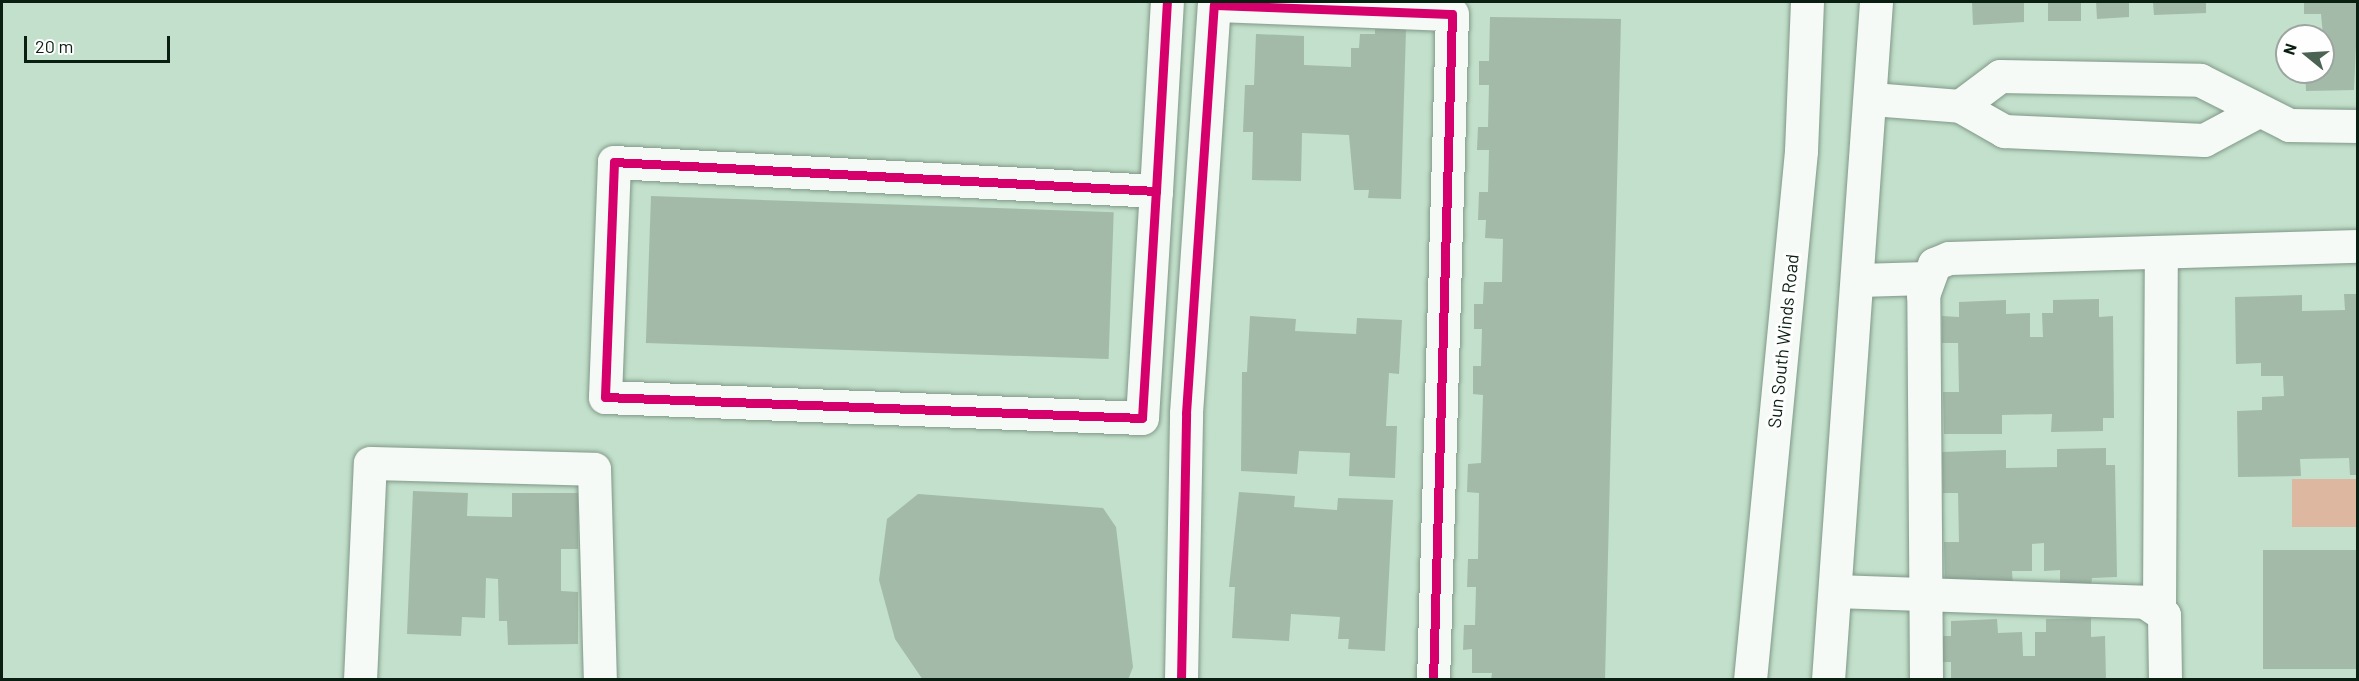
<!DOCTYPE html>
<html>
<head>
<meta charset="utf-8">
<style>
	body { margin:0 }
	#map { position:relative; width:2359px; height:681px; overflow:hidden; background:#c2e0cb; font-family:Barlow,sans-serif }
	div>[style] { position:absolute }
	.green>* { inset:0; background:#deb7a1; transform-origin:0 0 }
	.building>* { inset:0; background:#a3baa9; transform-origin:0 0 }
	.roads { filter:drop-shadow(0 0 2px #819888) drop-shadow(0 0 2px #819888) }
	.street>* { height:33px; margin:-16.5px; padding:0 16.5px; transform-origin:16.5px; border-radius:16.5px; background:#f6faf7 }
	.secondary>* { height:33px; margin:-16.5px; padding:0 16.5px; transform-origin:16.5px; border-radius:16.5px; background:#f6faf7 }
	.cycleway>* { height:9px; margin:-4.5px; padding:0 4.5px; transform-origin:4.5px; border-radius:4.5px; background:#d6006c }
	span { translate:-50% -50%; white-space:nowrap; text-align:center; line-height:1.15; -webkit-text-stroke:6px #fefefe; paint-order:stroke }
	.street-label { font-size:18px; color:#091f11 }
	.frame { position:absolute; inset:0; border:3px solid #091f11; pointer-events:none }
	.north { position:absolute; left:2275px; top:24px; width:60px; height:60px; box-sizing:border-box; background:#fefefe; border:2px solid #9ca59f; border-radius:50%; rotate:288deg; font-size:16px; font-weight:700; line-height:24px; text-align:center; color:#091f11 }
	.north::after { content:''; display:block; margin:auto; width:21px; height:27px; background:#4a6352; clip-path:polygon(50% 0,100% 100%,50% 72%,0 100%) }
	.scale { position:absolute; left:24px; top:36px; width:146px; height:27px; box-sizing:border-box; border:3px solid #091f11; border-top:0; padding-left:8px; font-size:18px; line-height:21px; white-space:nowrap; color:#091f11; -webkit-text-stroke:4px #fefefe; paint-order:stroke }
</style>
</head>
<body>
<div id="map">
	<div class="green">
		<div style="left:2357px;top:479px;width:48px;height:65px;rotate:90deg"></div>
	</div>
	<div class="building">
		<div style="clip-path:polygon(1972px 2px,2024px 2px,2024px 22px,1973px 25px)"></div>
		<div style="left:2048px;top:2px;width:33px;height:19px"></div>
		<div style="clip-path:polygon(2096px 2px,2129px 2px,2129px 17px,2097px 19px)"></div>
		<div style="clip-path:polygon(2153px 2px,2206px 2px,2206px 13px,2154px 15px)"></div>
		<div style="clip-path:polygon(2304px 2px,2358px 2px,2354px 90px,2306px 91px,2305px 72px,2323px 72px,2323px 36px,2321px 14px,2304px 14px)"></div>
		<div style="clip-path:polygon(1490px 17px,1621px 19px,1605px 680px,1491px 680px,1492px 673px,1472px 673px,1472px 649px,1463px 650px,1464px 625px,1475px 625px,1476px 587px,1467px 587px,1468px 559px,1478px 559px,1479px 493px,1467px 492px,1468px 464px,1481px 463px,1483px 395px,1473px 394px,1473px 366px,1481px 366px,1482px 329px,1474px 329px,1474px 304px,1483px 304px,1484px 282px,1502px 282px,1503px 239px,1485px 238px,1486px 220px,1478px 220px,1479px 192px,1488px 192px,1489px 150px,1477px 150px,1478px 127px,1488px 127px,1489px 85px,1479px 85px,1479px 61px,1489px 61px)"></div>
		<div style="clip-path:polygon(1375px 29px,1406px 29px,1401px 199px,1368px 198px,1369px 190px,1354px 190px,1349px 135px,1302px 133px,1301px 181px,1252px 180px,1253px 132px,1243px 132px,1245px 85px,1254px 85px,1256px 34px,1304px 36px,1304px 65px,1351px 67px,1351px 48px,1359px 48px,1360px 34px,1375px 34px)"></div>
		<div style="left:651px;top:196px;width:463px;height:147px;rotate:2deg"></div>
		<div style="clip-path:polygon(2344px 294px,2358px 294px,2358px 475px,2350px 475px,2349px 458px,2300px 459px,2301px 476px,2238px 477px,2237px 411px,2262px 410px,2262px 397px,2284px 396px,2283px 376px,2261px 376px,2261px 363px,2236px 364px,2235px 297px,2302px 295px,2302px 311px,2345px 310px)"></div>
		<div style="clip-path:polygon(2099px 299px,2099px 317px,2113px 316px,2114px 418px,2103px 418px,2103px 431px,2051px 432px,2052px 414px,2002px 415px,2002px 434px,1944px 434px,1943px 392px,1959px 392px,1958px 343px,1942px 343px,1942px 316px,1959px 317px,1959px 302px,2006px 300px,2006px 314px,2030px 313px,2030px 337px,2043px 337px,2042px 313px,2053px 313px,2053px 300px)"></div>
		<div style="clip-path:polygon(1250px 316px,1296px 319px,1295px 331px,1356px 334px,1357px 318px,1402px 320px,1399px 374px,1389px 373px,1386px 426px,1397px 426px,1395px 478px,1349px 476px,1350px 453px,1299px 451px,1297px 474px,1241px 471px,1242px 372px,1247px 372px)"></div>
		<div style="clip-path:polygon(2106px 448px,2106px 465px,2115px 465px,2117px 577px,2092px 578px,2091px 585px,2060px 586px,2060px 570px,2044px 571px,2044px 543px,2032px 544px,2032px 571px,2012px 571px,2013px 586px,1945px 581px,1944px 542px,1959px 542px,1958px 493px,1943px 493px,1942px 452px,2006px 450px,2006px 468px,2057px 467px,2057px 449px)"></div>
		<div style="clip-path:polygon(413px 491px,468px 493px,467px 516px,512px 517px,512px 493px,578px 493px,578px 549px,561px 549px,561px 591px,578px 592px,578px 644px,508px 645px,507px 621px,499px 621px,498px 579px,486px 578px,485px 618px,462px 617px,461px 636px,407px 634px)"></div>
		<div style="clip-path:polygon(1239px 492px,1295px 496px,1294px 507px,1337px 510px,1338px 498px,1393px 500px,1385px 651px,1348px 649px,1349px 639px,1338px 639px,1340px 617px,1291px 614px,1289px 641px,1232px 638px,1235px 587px,1229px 587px)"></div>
		<div style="clip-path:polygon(918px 494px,1103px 508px,1116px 527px,1133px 667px,1128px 680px,923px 680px,895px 639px,879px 580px,887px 519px)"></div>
		<div style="left:2358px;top:550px;width:119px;height:95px;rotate:90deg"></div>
		<div style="clip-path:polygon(2091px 618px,2091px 637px,2105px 636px,2106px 680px,1951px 680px,1951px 662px,1935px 662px,1934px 636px,1951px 636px,1951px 621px,1997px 619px,1998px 633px,2022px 632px,2023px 656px,2035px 656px,2035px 632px,2046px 632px,2046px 619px)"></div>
	</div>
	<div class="roads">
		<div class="street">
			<div style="left:1872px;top:99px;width:88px;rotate:4.5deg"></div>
			<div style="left:1960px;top:106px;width:51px;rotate:29.6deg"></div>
			<div style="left:2004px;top:131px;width:200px;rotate:2.6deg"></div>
			<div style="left:2204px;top:140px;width:61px;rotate:-28.2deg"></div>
			<div style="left:1960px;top:106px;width:50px;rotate:-36.9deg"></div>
			<div style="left:2000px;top:76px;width:200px;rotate:1.1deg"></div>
			<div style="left:2200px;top:80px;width:100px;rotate:26.8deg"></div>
			<div style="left:2289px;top:125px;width:69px;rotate:0.8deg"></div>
			<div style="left:1156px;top:191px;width:543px;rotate:-176.94deg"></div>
			<div style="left:614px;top:162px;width:235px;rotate:92.2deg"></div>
			<div style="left:605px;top:397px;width:537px;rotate:2.24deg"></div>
			<div style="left:1142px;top:418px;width:227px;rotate:-86.5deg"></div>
			<div style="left:1156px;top:191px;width:189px;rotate:-86.7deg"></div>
			<div style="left:1859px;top:280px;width:67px;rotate:-1.7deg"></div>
			<div style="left:1835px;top:591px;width:310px;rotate:2deg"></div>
			<div style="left:2145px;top:602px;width:23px;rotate:34deg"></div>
			<div style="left:2164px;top:615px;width:65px;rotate:89.1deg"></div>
			<div style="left:2159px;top:609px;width:357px;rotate:-89.7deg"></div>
			<div style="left:360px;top:680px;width:217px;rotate:-87.4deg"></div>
			<div style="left:370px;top:463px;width:224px;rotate:1.5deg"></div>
			<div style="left:594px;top:469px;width:211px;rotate:88.4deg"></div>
			<div style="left:1181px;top:680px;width:267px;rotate:-88.9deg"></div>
			<div style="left:1186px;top:413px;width:409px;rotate:-86.1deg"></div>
			<div style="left:1214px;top:5px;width:238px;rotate:2.2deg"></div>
			<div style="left:1452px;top:14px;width:666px;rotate:91.63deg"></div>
			<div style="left:1926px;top:680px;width:385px;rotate:-90.4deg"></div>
			<div style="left:1923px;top:295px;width:33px;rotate:-70deg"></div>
			<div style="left:1934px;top:264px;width:16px;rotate:-22deg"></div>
			<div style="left:1949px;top:258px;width:409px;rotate:-1.7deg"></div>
		</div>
		<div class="secondary">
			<div style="left:1750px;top:680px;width:531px;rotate:-84.49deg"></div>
			<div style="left:1801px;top:151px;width:149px;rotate:-87.7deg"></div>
			<div style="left:1828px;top:680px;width:680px;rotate:-85.95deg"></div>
		</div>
	</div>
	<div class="cycleway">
		<div style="left:1156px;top:191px;width:543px;rotate:-176.94deg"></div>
		<div style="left:614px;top:162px;width:235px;rotate:92.2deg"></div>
		<div style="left:605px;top:397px;width:537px;rotate:2.24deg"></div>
		<div style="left:1142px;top:418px;width:227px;rotate:-86.5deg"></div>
		<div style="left:1156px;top:191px;width:189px;rotate:-86.7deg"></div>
		<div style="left:1181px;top:680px;width:267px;rotate:-88.9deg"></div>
		<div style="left:1186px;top:413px;width:409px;rotate:-86.1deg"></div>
		<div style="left:1214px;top:5px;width:238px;rotate:2.2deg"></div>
		<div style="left:1452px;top:14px;width:666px;rotate:91.63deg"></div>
	</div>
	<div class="street-label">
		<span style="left:1783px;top:341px;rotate:-84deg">Sun South Winds Road</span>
	</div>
	<div class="frame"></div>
	<div class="north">N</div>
	<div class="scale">20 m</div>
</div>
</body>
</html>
